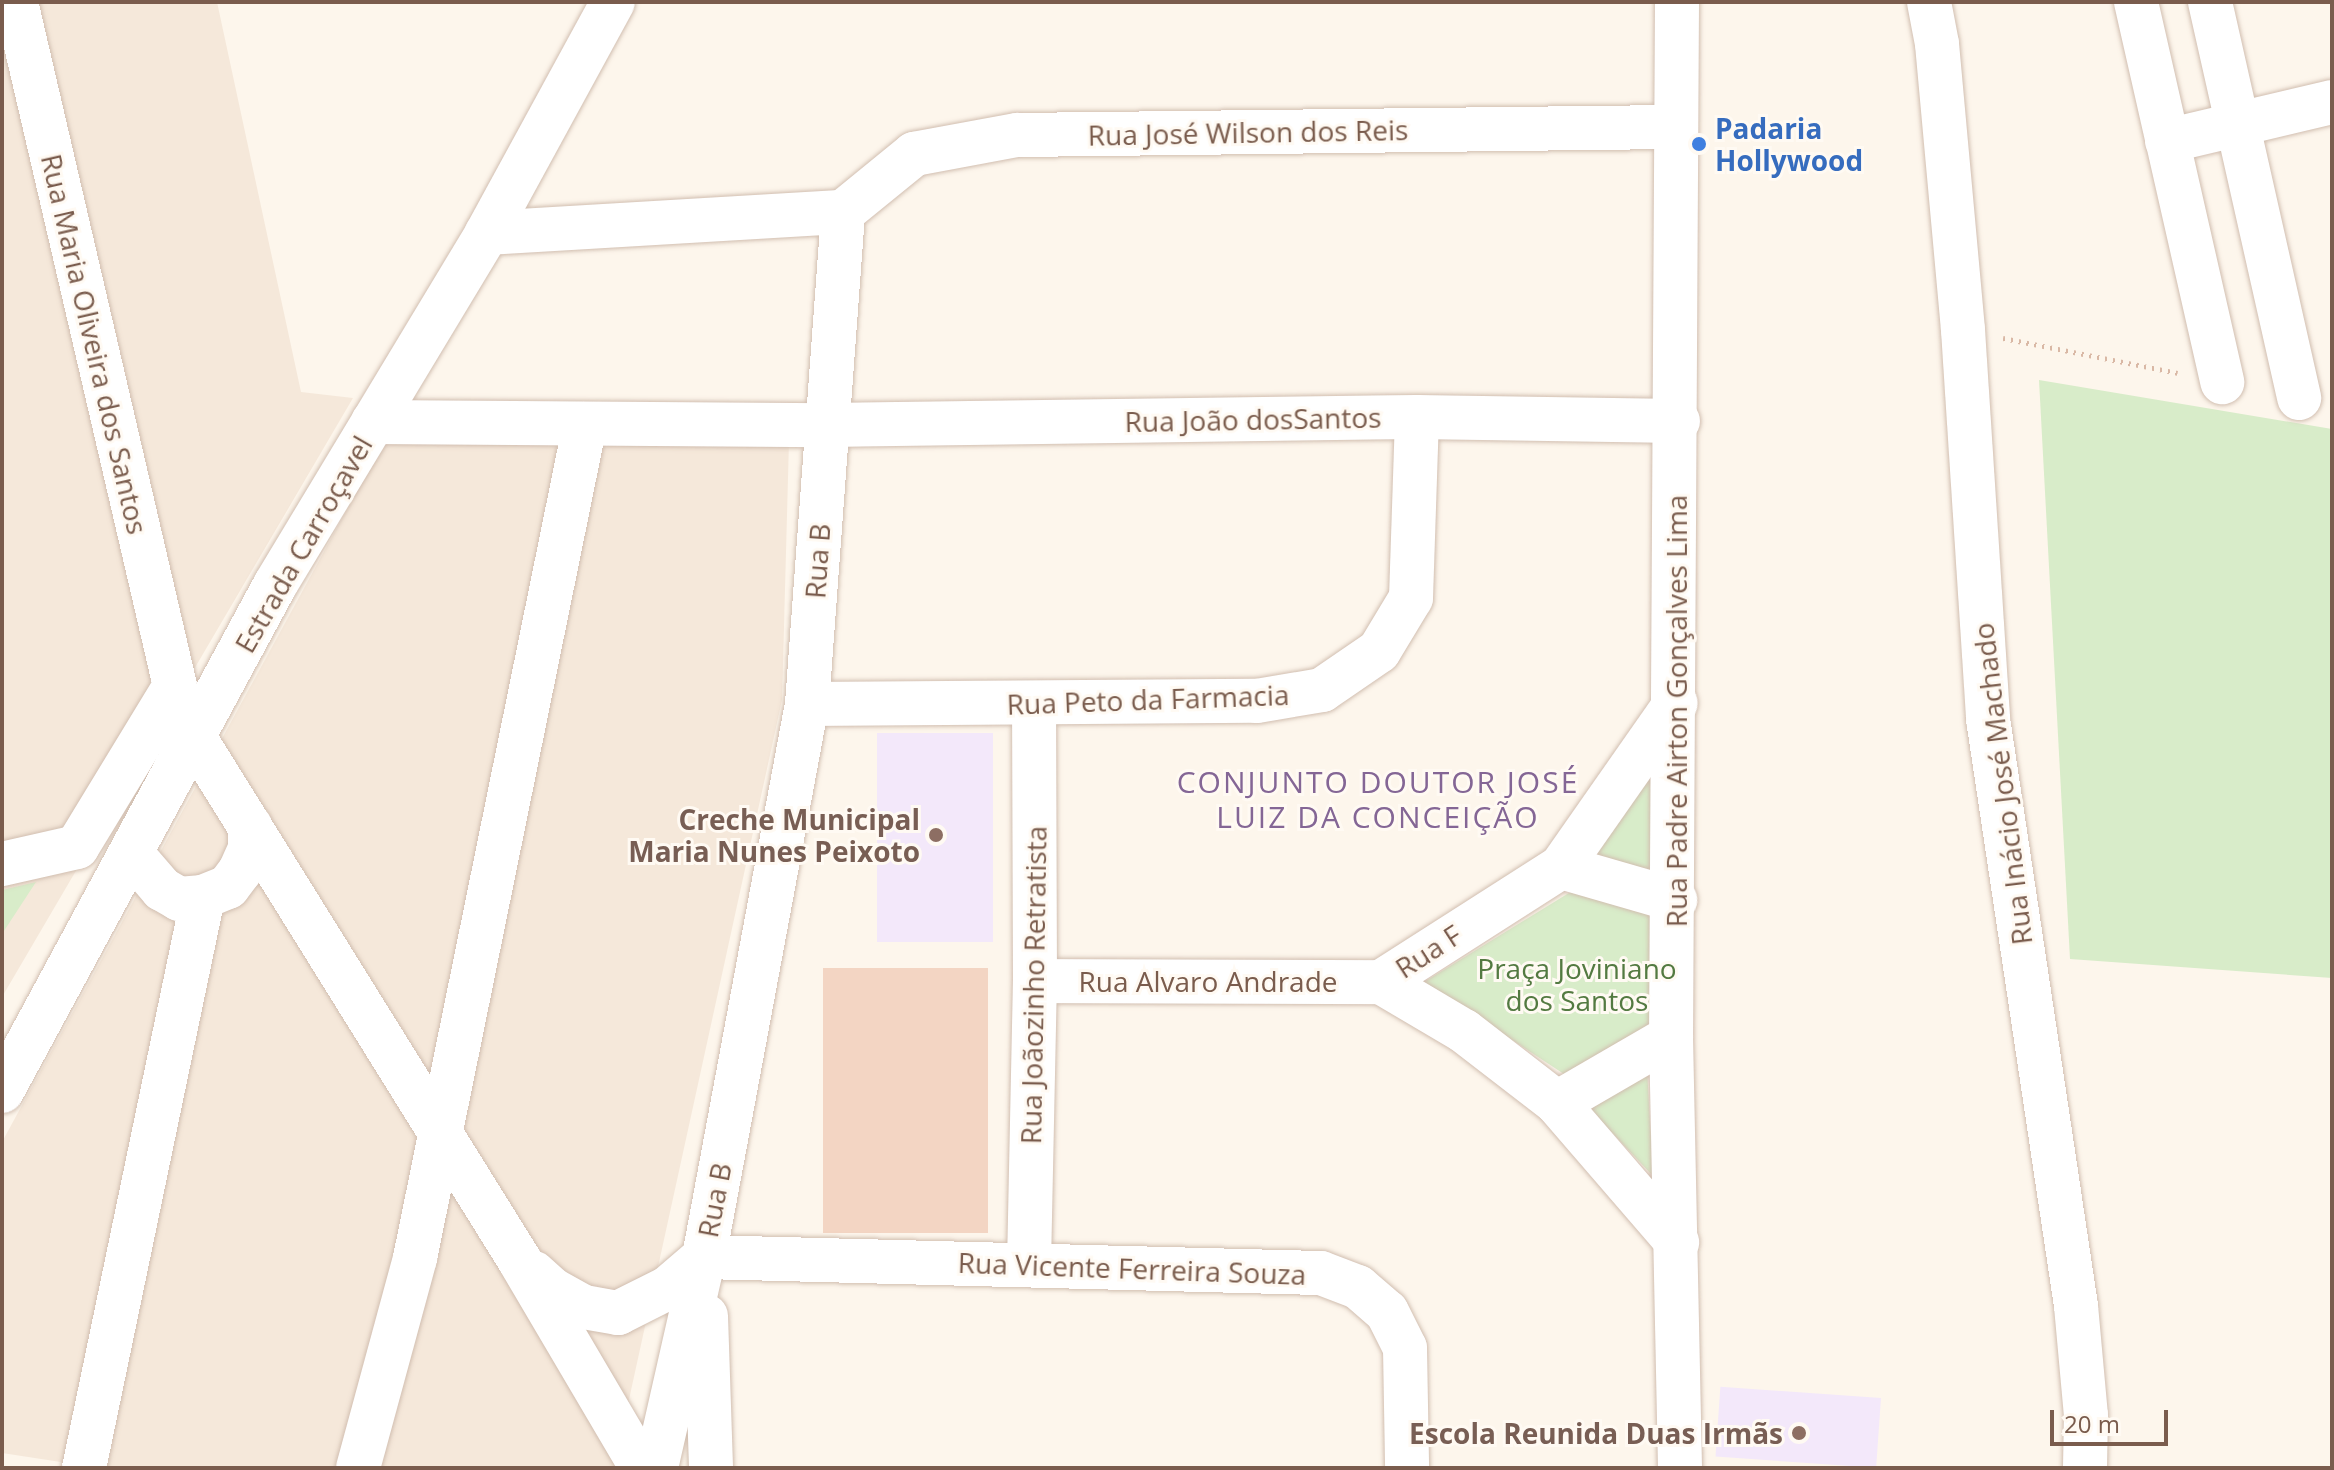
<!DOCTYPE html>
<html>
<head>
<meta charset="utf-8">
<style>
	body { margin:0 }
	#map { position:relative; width:2334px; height:1470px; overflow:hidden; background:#fdf6ec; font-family:"Open Sans",sans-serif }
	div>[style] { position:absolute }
	.residential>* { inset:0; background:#f5e8da }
	.education>* { inset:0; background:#f3e8fa; transform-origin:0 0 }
	.green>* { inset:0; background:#d8ecc9 }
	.building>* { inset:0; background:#f3d5c3; transform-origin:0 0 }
	.path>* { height:5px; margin-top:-2.5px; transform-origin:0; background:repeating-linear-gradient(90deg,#d9b8a5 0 2px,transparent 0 8px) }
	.roads { filter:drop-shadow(0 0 2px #d1beb0) drop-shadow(0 0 2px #d1beb0) }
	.street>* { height:44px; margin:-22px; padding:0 22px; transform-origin:22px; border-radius:22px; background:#fff }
	.dots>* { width:22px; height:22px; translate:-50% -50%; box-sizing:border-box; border:4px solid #fffaf3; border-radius:50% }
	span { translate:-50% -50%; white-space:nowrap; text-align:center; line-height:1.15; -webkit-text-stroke:6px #fffaf3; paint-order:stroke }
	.shop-label { font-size:28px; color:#366cbe; font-weight:700 }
	.left { translate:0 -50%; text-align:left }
	.street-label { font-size:28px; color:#7a5c4d }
	.education-label { font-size:28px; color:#785e54; font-weight:700 }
	.right { translate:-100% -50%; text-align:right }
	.park-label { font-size:28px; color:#537a41 }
	.neighbourhood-label { font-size:30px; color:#846695; letter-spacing:2px }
	.frame { position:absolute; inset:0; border:4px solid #7a5c4d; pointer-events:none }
	.scale { position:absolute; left:2050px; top:1410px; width:118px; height:36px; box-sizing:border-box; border:4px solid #7a5c4d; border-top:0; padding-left:10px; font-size:24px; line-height:28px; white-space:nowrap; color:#7a5c4d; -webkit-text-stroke:6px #fffaf3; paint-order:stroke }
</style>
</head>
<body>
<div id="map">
	<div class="residential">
		<div style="clip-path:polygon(2px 2px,217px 2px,301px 392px,353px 398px,2px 997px)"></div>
		<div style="clip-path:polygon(387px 436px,789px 441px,782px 700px,614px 1468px,100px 1468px,2px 1453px,2px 1142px)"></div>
	</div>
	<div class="education">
		<div style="left:877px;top:733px;width:116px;height:209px"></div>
		<div style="left:1881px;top:1398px;width:70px;height:161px;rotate:94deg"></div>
	</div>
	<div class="green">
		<div style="clip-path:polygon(2039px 380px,2332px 429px,2332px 978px,2070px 959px)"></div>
		<div style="clip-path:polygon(1660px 760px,1659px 876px,1592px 855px)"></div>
		<div style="clip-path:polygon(36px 882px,2px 934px,2px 890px)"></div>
		<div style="clip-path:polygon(1577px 888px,1644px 906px,1659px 923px,1655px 1026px,1570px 1078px,1424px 982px)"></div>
		<div style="clip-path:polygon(1647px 1068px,1653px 1176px,1585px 1104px)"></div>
	</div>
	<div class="building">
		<div style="left:988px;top:968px;width:265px;height:165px;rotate:90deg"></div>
	</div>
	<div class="path">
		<div style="left:2003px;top:338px;width:178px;rotate:11.3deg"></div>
	</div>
	<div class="roads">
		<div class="street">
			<div style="left:1677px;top:2px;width:1035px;rotate:90.33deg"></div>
			<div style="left:1671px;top:1037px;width:431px;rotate:88.8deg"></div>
			<div style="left:1929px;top:2px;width:43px;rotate:79.2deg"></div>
			<div style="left:1937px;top:44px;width:287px;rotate:84.8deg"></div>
			<div style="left:1963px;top:330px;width:390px;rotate:86.3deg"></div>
			<div style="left:1988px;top:719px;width:594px;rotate:81.47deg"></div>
			<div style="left:2076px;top:1306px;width:109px;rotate:84.8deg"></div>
			<div style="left:2086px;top:1415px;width:53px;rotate:91.1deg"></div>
			<div style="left:2136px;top:2px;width:390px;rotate:77.2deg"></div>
			<div style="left:2210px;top:2px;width:406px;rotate:77.3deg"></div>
			<div style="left:2167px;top:141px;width:170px;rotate:-13.3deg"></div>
			<div style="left:843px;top:212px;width:92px;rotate:-39.2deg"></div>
			<div style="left:914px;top:154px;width:105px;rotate:-10.5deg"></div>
			<div style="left:1017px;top:135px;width:659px;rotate:-0.7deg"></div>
			<div style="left:487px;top:233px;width:357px;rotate:-3.4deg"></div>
			<div style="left:373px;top:422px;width:455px;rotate:0.4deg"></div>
			<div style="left:828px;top:425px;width:589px;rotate:-0.78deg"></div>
			<div style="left:1417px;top:417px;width:261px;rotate:0.9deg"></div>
			<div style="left:807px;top:704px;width:450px;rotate:-0.4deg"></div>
			<div style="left:1257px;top:701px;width:66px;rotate:-9.6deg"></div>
			<div style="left:1322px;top:690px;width:69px;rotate:-34.4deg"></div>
			<div style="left:1379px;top:651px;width:62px;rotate:-58.9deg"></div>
			<div style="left:1411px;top:598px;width:181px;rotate:-88.1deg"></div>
			<div style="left:194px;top:737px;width:617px;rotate:58.11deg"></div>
			<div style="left:520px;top:1261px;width:240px;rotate:59.5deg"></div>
			<div style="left:131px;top:853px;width:48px;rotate:49.3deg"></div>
			<div style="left:162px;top:889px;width:20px;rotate:30deg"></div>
			<div style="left:179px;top:899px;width:24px;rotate:-5deg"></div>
			<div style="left:203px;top:897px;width:27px;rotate:-22deg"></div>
			<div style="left:228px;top:887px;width:20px;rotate:-53deg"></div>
			<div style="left:240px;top:871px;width:24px;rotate:-66deg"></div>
			<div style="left:250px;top:849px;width:23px;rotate:-90deg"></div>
			<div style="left:2px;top:864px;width:77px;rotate:-12.8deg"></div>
			<div style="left:77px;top:847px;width:188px;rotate:-58.7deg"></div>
			<div style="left:175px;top:686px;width:702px;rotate:-103.09deg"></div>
			<div style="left:1561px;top:867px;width:119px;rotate:16.1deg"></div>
			<div style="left:1035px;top:981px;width:346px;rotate:0.2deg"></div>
			<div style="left:1381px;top:982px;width:214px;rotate:-32.6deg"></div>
			<div style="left:1561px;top:867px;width:200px;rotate:-55deg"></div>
			<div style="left:1381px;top:982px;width:96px;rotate:30.6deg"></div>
			<div style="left:1464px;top:1031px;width:118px;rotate:37.7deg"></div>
			<div style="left:1557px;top:1103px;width:184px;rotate:49.2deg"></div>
			<div style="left:2px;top:1091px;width:575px;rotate:-61.65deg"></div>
			<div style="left:275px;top:585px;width:411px;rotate:-58.9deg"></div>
			<div style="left:487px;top:233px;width:263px;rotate:-61.4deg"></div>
			<div style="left:1557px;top:1103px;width:132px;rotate:-30.1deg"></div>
			<div style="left:704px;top:1257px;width:617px;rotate:1.49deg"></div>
			<div style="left:1321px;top:1273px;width:40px;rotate:21deg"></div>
			<div style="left:1358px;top:1287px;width:38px;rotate:41deg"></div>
			<div style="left:1387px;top:1312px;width:40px;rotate:63.4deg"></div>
			<div style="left:1405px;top:1348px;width:120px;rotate:89deg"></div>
			<div style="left:1029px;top:1265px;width:284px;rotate:-88.8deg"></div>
			<div style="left:1035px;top:981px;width:276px;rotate:-90.2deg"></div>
			<div style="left:534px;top:1273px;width:25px;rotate:42deg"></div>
			<div style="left:553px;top:1290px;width:35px;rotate:29deg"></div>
			<div style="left:584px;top:1307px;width:35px;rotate:10deg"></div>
			<div style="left:618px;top:1313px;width:56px;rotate:-26.6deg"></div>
			<div style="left:668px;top:1288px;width:48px;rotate:-40.7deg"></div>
			<div style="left:706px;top:1316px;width:152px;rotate:88.1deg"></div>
			<div style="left:84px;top:1468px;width:583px;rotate:-78.23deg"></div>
			<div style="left:358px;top:1468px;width:218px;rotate:-74.8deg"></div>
			<div style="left:415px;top:1258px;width:851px;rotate:-78.48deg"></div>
			<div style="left:656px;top:1468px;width:216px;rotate:-77.2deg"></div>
			<div style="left:704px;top:1257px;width:563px;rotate:-79.45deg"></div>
			<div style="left:807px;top:704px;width:493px;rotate:-85.8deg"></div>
		</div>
	</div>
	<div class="dots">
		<div style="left:1699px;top:144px;background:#3f7fe0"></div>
		<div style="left:936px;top:835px;background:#8d6e63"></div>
		<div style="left:1799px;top:1433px;background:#8d6e63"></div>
	</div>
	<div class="shop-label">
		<span class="left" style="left:1715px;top:144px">Padaria<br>Hollywood</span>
	</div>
	<div class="street-label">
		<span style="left:1248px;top:132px;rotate:-1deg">Rua José Wilson dos Reis</span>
		<span style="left:95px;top:344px;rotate:77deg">Rua Maria Oliveira dos Santos</span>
		<span style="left:1253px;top:419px;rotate:-1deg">Rua João dosSantos</span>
		<span style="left:303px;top:544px;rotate:-60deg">Estrada Carroçavel</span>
		<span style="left:817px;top:561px;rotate:-86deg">Rua B</span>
		<span style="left:1148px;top:699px;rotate:-2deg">Rua Peto da Farmacia</span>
		<span style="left:1676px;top:711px;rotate:-90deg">Rua Padre Airton Gonçalves Lima</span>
		<span style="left:2002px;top:784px;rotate:-97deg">Rua Inácio José Machado</span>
		<span style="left:1428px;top:951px;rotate:-33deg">Rua F</span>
		<span style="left:1208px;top:981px">Rua Alvaro Andrade</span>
		<span style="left:1033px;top:985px;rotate:-89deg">Rua Joãozinho Retratista</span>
		<span style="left:714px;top:1200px;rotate:-79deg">Rua B</span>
		<span style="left:1132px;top:1268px;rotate:2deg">Rua Vicente Ferreira Souza</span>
	</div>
	<div class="education-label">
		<span class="right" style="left:920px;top:835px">Creche Municipal<br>Maria Nunes Peixoto</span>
		<span class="right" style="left:1783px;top:1433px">Escola Reunida Duas Irmãs</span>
	</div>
	<div class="park-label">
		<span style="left:1577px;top:984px">Praça Joviniano<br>dos Santos</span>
	</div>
	<div class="neighbourhood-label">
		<span style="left:1378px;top:799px">CONJUNTO DOUTOR JOSÉ<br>LUIZ DA CONCEIÇÃO</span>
	</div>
	<div class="frame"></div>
	<div class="scale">20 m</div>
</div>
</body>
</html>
